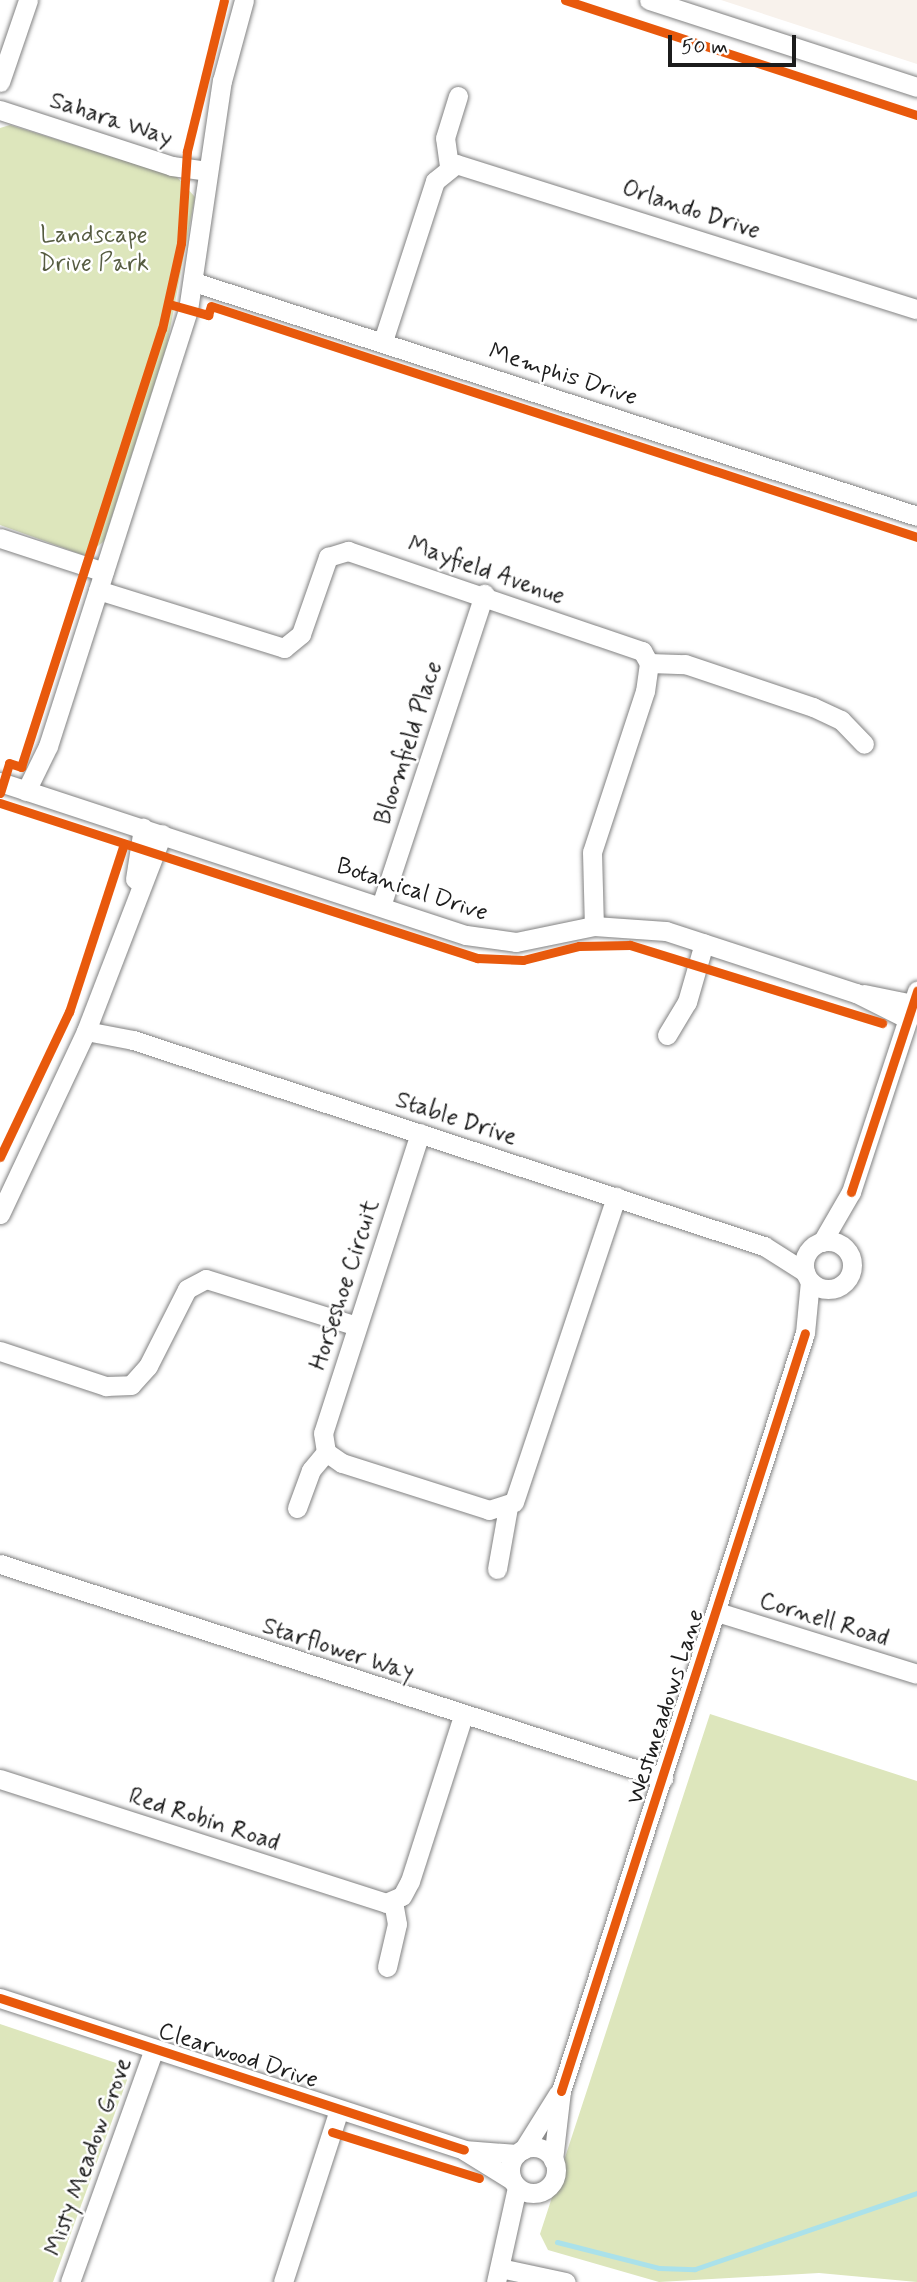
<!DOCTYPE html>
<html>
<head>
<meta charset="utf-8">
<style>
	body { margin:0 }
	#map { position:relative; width:917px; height:2282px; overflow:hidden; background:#fff; font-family:Mynerve,sans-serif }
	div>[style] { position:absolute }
	.built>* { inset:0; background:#f8f2ec }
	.green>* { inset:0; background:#dde6bc }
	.stream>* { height:5px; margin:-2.5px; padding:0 2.5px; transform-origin:2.5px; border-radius:2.5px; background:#aae1ea }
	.roads { filter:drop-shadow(0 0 2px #828282) drop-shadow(0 0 2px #828282) }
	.minor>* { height:19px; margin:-9.5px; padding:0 9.5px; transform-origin:9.5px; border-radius:9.5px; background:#fff }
	.minor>.ring { margin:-9.5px; padding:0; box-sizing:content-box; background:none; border:19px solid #fff; border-radius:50% }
	.cycleway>* { height:9px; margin:-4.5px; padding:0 4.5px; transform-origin:4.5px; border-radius:4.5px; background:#e8590c }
	span { translate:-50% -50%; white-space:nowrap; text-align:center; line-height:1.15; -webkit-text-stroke:5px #fff; paint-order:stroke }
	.street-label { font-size:24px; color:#1c1c1c }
	.park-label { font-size:24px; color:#565c41 }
	.scale { position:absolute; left:668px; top:35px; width:128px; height:32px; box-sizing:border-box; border:4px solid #1c1c1c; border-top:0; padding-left:9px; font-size:21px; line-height:24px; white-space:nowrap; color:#1c1c1c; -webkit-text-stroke:5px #fff; paint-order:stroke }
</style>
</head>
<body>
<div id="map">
	<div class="built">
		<div style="clip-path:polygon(721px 0,917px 0,917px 64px)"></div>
	</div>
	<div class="green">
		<div style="clip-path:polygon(10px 125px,177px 177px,195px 197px,167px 345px,104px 541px,86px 556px,0 525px,0 128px)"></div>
		<div style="clip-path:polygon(710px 1714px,917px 1781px,917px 2282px,819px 2273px,659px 2282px,548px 2250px,540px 2234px)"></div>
		<div style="clip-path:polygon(0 2024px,119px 2064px,127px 2080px,53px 2282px,0 2282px)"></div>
	</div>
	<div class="stream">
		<div style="left:557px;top:2242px;width:105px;rotate:14.3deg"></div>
		<div style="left:659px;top:2268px;width:36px;rotate:2deg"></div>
		<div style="left:695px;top:2269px;width:235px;rotate:-18.9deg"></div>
	</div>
	<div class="roads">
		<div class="minor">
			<div style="left:649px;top:0;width:282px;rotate:18deg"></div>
			<div style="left:0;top:82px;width:87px;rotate:-71.1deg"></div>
			<div style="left:0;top:110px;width:181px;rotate:18deg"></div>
			<div style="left:172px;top:166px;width:35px;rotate:8deg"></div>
			<div style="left:449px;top:166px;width:28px;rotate:-98deg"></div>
			<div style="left:445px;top:138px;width:44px;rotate:-72.8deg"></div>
			<div style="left:194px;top:282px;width:760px;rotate:17.93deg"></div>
			<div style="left:383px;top:341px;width:168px;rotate:-72deg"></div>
			<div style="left:435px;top:181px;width:27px;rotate:-39deg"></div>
			<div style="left:456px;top:164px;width:483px;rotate:17.5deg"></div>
			<div style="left:0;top:538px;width:109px;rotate:18.1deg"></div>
			<div style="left:98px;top:590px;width:195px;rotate:17.3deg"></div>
			<div style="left:284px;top:648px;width:22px;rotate:-39deg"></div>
			<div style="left:301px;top:634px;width:82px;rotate:-70.7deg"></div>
			<div style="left:328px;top:557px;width:21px;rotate:-17deg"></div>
			<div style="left:348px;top:551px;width:311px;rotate:18.8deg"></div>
			<div style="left:642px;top:651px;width:14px;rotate:60deg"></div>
			<div style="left:649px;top:663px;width:28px;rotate:98deg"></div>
			<div style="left:645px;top:691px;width:169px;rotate:108.2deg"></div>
			<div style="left:592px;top:852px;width:74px;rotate:88.5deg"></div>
			<div style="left:649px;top:663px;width:36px;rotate:2deg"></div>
			<div style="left:685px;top:664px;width:135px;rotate:18.6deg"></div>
			<div style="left:813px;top:707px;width:31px;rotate:25deg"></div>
			<div style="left:841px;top:720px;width:33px;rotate:46deg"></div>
			<div style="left:0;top:782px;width:490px;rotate:18.2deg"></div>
			<div style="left:466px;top:935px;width:50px;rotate:8deg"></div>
			<div style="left:516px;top:942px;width:80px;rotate:-11.6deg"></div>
			<div style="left:594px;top:926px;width:72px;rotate:4deg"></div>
			<div style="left:666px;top:931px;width:200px;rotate:18.1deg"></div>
			<div style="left:856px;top:993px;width:58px;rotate:26.6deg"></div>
			<div style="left:26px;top:791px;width:50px;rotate:-63.9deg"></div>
			<div style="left:48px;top:746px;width:458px;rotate:-72.2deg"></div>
			<div style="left:188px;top:310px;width:232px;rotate:-81.6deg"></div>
			<div style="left:222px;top:81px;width:84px;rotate:-74.8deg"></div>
			<div style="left:135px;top:879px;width:52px;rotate:-81.1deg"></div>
			<div style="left:381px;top:906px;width:329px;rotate:-71.7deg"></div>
			<div style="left:864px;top:994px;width:50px;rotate:11.5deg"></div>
			<div style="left:86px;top:1031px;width:48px;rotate:10.8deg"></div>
			<div style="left:133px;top:1040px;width:664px;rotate:18.08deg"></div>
			<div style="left:764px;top:1246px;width:49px;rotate:32.4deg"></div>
			<div style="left:667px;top:1035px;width:39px;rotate:-59deg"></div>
			<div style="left:687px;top:1002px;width:61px;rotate:-73.9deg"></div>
			<div style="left:420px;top:1133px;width:315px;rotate:107.9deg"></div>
			<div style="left:323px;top:1433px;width:19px;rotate:81deg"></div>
			<div style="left:326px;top:1452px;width:19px;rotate:35deg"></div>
			<div style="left:342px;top:1463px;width:154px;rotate:17.7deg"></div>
			<div style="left:489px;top:1510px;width:26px;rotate:-18deg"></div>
			<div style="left:514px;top:1502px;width:322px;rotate:-71.5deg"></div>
			<div style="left:0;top:1214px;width:202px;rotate:-64.8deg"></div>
			<div style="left:86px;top:1031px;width:211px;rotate:-68.9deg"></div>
			<div class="ring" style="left:804px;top:1241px;width:29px;height:29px"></div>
			<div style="left:822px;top:1242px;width:58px;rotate:-59.9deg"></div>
			<div style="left:851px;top:1192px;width:212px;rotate:-71.8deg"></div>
			<div style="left:0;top:1351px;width:112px;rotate:18.3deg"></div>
			<div style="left:106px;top:1386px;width:25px;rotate:-2deg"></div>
			<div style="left:131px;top:1385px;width:25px;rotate:-48deg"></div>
			<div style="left:148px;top:1366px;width:86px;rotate:-63.1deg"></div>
			<div style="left:187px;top:1289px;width:21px;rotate:-28deg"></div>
			<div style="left:206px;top:1279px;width:158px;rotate:17.3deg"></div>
			<div style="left:297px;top:1508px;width:40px;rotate:-69.8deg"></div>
			<div style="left:311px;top:1470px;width:23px;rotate:-50deg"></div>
			<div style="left:0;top:1564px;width:697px;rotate:17.89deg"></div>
			<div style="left:497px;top:1569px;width:63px;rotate:-79.9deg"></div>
			<div style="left:717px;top:1612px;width:209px;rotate:17.2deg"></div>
			<div style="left:0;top:1779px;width:405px;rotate:17.8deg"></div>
			<div style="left:386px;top:1903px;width:17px;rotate:-24deg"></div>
			<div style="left:402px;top:1896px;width:17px;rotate:-62deg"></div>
			<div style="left:410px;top:1881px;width:173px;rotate:-72.2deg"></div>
			<div style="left:387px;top:1967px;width:44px;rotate:-76.9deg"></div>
			<div style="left:397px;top:1924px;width:22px;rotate:-100deg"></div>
			<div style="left:0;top:1998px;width:488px;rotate:18.1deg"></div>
			<div style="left:464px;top:2150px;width:53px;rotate:4.3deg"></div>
			<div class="ring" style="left:510px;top:2147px;width:27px;height:27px"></div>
			<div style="left:523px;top:2150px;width:66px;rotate:-58deg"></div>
			<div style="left:465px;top:2151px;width:55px;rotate:31.7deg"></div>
			<div style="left:553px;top:2160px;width:69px;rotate:-83.4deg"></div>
			<div style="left:561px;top:2091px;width:796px;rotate:-72.16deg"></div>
			<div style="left:805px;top:1333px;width:52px;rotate:-84.5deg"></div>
			<div style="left:500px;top:2268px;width:67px;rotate:12deg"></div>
			<div style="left:70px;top:2282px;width:248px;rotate:-70.2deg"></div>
			<div style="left:283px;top:2282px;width:181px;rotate:-72deg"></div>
			<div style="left:496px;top:2282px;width:97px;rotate:-77.5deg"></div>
		</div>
	</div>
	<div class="cycleway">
		<div style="left:565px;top:0;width:370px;rotate:18.1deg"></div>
		<div style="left:169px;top:304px;width:41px;rotate:15.8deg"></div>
		<div style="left:208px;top:315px;width:9px;rotate:-72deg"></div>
		<div style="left:211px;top:306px;width:743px;rotate:18.12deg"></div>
		<div style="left:0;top:793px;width:31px;rotate:-73deg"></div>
		<div style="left:9px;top:763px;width:13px;rotate:18deg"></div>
		<div style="left:21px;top:767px;width:460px;rotate:-72.2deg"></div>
		<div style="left:162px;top:329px;width:88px;rotate:-77.5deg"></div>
		<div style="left:181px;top:243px;width:92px;rotate:-86.3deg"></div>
		<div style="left:187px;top:151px;width:155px;rotate:-76.2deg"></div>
		<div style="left:0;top:803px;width:502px;rotate:18deg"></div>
		<div style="left:477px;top:958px;width:46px;rotate:2.5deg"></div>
		<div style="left:523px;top:960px;width:58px;rotate:-14deg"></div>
		<div style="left:579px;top:946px;width:51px;rotate:-1.1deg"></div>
		<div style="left:630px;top:945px;width:264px;rotate:17.2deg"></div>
		<div style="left:0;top:1157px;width:161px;rotate:-64.6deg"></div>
		<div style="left:69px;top:1012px;width:177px;rotate:-71.9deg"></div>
		<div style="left:851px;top:1192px;width:212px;rotate:-71.8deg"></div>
		<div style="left:0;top:1998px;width:488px;rotate:18.1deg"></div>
		<div style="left:561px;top:2091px;width:796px;rotate:-72.16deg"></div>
		<div style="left:332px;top:2132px;width:154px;rotate:17.4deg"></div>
	</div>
	<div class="street-label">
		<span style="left:111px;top:120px;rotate:18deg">Sahara Way</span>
		<span style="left:691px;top:210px;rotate:18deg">Orlando Drive</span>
		<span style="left:563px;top:375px;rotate:18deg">Memphis Drive</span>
		<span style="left:486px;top:571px;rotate:19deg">Mayfield Avenue</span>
		<span style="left:409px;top:743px;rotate:-72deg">Bloomfield Place</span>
		<span style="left:412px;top:890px;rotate:18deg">Botanical Drive</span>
		<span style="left:456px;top:1119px;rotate:18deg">Stable Drive</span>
		<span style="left:345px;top:1285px;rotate:-72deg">Horseshoe Circuit</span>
		<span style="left:824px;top:1620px;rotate:17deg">Cornell Road</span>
		<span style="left:338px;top:1650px;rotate:18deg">Starflower Way</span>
		<span style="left:666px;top:1707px;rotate:-72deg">Westmeadows Lane</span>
		<span style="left:204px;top:1820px;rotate:18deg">Red Robin Road</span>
		<span style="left:238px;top:2056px;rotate:18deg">Clearwood Drive</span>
		<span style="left:89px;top:2157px;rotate:-70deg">Misty Meadow Grove</span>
	</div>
	<div class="park-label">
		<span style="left:94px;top:250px">Landscape<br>Drive Park</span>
	</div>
	<div class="scale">50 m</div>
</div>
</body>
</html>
